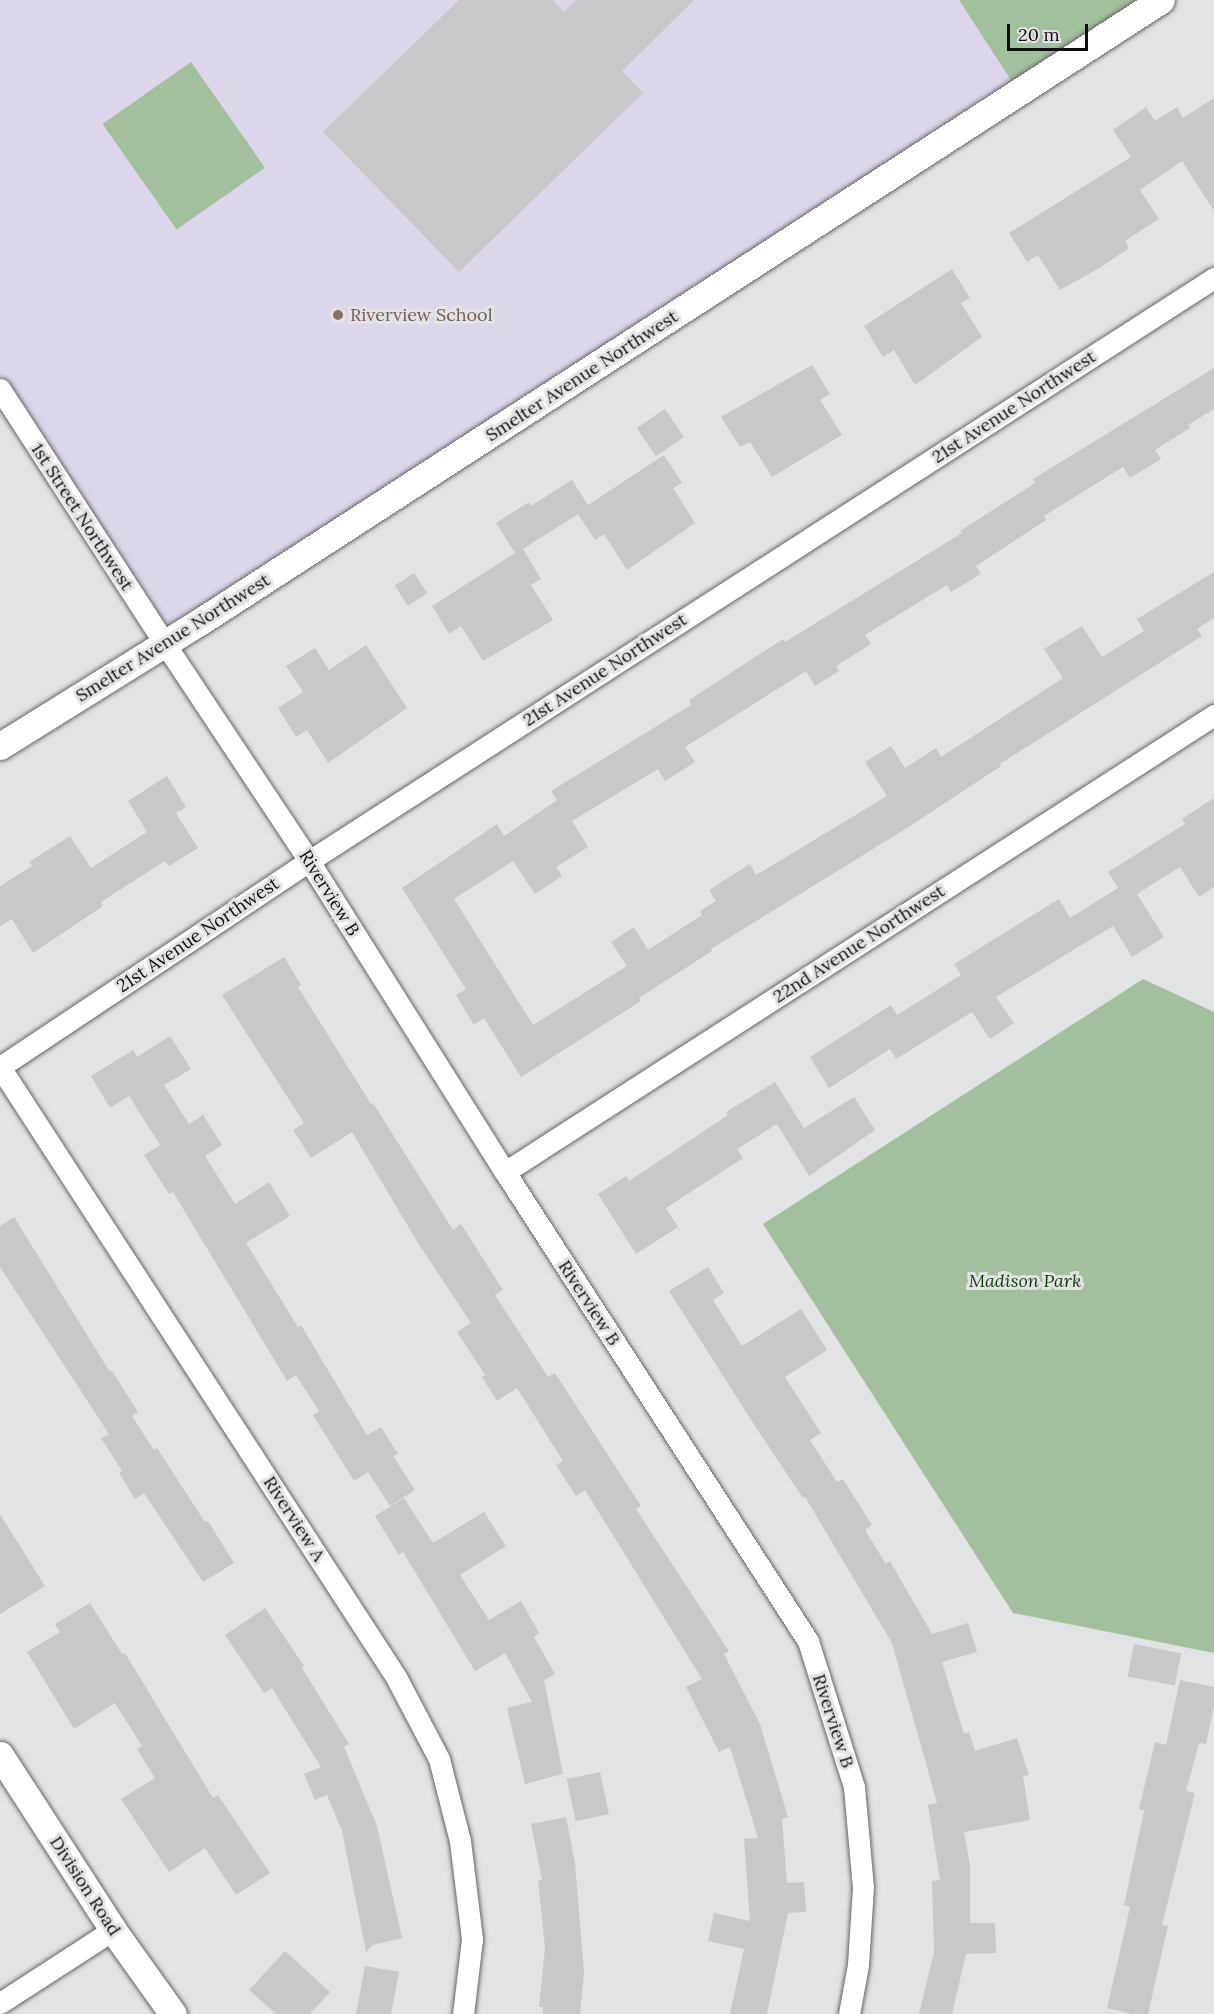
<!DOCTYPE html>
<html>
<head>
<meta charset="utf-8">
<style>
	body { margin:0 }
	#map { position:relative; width:1214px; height:2014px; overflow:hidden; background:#e2e3e5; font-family:Lora,serif }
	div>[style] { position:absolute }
	.education>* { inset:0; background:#ddd5ea }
	.green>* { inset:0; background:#a3c09e; transform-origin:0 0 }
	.building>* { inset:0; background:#c8c8ca; transform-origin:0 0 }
	.roads { filter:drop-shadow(0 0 2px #656566) drop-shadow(0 0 2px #656566) }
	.minor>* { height:21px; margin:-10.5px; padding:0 10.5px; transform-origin:10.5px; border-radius:10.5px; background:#fff }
	.tertiary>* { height:27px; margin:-13.5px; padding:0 13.5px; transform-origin:13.5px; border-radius:13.5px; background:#fff }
	.dots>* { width:16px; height:16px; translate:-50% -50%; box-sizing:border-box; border:3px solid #e2e3e5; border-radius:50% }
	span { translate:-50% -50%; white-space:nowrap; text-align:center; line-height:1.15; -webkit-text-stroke:6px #e2e3e5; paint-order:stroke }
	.education-label { font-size:18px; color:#785e54 }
	.left { translate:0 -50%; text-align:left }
	.street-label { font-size:18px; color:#0f0f10 }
	.park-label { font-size:18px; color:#143b0c; font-style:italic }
	.scale { position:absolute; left:1007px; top:24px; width:81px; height:27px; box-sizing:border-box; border:3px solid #0f0f10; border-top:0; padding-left:8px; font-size:18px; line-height:21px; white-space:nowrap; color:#0f0f10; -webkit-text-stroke:4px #e2e3e5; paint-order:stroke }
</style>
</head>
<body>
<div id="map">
	<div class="education">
		<div style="clip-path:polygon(0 0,959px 0,1020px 94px,165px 644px,0 389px)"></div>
	</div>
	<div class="green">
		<div style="clip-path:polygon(959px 0,1162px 0,1020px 94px)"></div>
		<div style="left:191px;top:62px;width:129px;height:108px;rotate:55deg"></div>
		<div style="clip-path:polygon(1143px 979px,1214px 1012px,1214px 1653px,1013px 1613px,763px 1224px)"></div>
	</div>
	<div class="building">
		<div style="clip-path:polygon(459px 0,553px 0,564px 12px,576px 0,694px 0,622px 71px,643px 93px,459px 272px,323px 132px)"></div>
		<div style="clip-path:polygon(1214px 98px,1214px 211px,1182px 161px,1140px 190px,1159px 219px,1125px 241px,1129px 248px,1101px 267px,1060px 290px,1038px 255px,1027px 262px,1009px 233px,1131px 157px,1113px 130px,1146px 107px,1155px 121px,1177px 107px,1183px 118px)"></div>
		<div style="clip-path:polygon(952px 269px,970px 298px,961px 303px,982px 337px,915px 385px,894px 350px,883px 357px,864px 326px)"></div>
		<div style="clip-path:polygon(812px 365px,830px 394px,820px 400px,842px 435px,772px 477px,750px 442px,740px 447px,721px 417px)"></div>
		<div style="clip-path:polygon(1214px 368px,1214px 409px,1188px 425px,1190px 428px,1155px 450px,1161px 459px,1130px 478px,1123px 467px,1044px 516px,1046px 520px,976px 566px,981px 574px,951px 592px,947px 585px,865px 635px,871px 644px,836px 666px,839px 671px,815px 686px,806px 671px,685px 747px,695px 762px,665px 781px,658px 769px,572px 821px,588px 847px,556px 867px,562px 876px,535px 894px,513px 861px,454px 899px,533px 1025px,627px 966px,611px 942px,634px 927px,648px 950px,702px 915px,700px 911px,716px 901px,709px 890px,750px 864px,756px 875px,887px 796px,865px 762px,891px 746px,905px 768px,936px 748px,941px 757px,1063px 678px,1044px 649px,1082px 626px,1102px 657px,1144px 631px,1137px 619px,1214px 572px,1214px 618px,1197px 629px,1202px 636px,1000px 764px,1001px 766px,907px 828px,711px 949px,712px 951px,639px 998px,641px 1001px,521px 1077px,484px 1018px,474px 1025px,456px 995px,466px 989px,402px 888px,497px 824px,504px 836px,557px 800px,551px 791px,691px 705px,689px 700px,783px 639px,785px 642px,962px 533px,960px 531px,1035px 483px,1033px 479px)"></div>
		<div style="left:665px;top:409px;width:34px;height:34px;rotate:56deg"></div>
		<div style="clip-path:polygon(664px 455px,682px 483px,673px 488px,695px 523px,627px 570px,604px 534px,595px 540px,578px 514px,523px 549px,541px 579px,531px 585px,553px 620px,483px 661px,461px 626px,449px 634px,432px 606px,515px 553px,496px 523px,529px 502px,531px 506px,572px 480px,588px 505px)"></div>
		<div style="left:414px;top:573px;width:24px;height:23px;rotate:57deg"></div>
		<div style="clip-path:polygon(366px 645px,407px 708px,328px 763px,307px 730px,296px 737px,278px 708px,303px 692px,286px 666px,315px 648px,329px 670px)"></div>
		<div style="clip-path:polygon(167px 776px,186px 807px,176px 813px,198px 848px,169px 866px,165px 861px,101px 902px,103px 906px,33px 953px,12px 919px,0 926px,0 886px,32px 866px,29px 862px,70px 836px,91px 868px,147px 832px,128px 801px)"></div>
		<div style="clip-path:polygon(1214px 798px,1214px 887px,1199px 897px,1180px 867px,1137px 894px,1164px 937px,1132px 957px,1113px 926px,996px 997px,1014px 1023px,990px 1039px,972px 1012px,896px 1059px,890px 1049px,829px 1088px,810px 1057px,891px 1005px,897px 1015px,961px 975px,954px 964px,1059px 899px,1070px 918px,1118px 888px,1108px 872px,1185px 824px,1182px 819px)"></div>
		<div style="clip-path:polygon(284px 957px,301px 985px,298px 987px,371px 1104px,373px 1103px,453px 1230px,461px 1224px,503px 1290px,495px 1295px,548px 1377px,555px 1373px,641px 1506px,636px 1509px,729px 1651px,724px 1654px,760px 1724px,788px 1817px,782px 1819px,787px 1883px,804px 1882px,806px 1912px,788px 1913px,767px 2014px,730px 2014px,744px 1949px,708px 1941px,714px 1913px,750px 1921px,744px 1839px,758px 1838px,730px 1747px,719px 1752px,686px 1687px,702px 1679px,585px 1490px,576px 1496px,556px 1465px,563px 1461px,517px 1388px,497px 1401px,482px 1377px,485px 1375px,457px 1332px,471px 1323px,418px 1243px,352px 1132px,311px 1158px,293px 1130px,304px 1123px,222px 995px)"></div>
		<div style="clip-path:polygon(170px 1036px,191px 1069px,164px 1085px,189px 1124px,203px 1115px,222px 1145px,205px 1156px,235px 1204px,269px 1182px,290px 1216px,246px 1243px,298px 1327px,301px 1325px,367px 1435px,381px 1427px,398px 1454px,393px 1456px,415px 1490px,390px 1506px,368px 1472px,354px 1481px,313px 1415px,319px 1411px,296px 1375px,287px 1381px,173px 1192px,169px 1194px,144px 1155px,160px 1145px,129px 1096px,110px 1108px,91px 1076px,133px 1050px,137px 1057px)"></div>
		<div style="clip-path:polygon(775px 1082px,804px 1128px,854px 1097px,875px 1130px,809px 1176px,777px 1124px,737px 1149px,743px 1158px,666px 1208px,678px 1227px,636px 1254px,598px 1194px,626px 1176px,629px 1181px,728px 1115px,726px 1112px)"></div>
		<div style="clip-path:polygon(14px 1217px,110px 1372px,112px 1371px,138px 1412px,132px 1416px,154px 1450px,157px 1448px,205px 1522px,208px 1521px,234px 1563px,203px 1582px,144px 1493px,135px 1499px,119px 1473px,122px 1471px,101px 1438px,109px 1434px,0 1267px,0 1226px)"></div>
		<div style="clip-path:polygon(708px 1267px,724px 1293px,713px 1300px,742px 1346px,801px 1309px,827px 1350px,785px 1377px,821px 1433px,810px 1440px,837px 1482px,843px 1479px,872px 1525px,865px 1530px,886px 1564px,890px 1561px,932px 1634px,968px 1623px,977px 1652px,942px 1662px,964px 1734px,969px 1732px,975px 1751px,1017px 1738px,1029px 1775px,1023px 1776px,1030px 1820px,964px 1832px,970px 1865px,970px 1923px,995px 1923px,996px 1953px,966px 1954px,952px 2014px,919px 2014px,934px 1952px,932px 1881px,940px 1880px,928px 1805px,937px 1803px,892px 1643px,805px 1497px,803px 1498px,755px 1426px,669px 1291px)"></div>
		<div style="clip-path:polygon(404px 1498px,433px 1543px,484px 1512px,506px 1546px,460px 1575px,489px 1620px,521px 1601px,539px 1633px,534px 1637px,555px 1674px,544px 1680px,563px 1774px,525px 1784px,507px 1708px,532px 1702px,505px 1653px,475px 1671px,403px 1552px,399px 1555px,375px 1516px)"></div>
		<div style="clip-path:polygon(0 1514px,45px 1586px,0 1614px)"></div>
		<div style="clip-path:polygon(90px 1603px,122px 1654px,125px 1653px,213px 1798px,218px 1795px,270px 1873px,236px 1895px,205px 1848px,169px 1872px,121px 1799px,155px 1778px,137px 1749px,142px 1746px,115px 1703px,74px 1729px,27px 1652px,60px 1632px,55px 1624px)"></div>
		<div style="clip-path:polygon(265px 1608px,304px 1666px,302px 1668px,349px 1744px,344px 1747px,377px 1826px,402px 1938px,373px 1945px,366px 1952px,342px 1831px,327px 1795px,315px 1800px,304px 1774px,321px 1767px,272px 1688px,264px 1693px,225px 1635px)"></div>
		<div style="left:1134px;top:1644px;width:48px;height:33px;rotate:11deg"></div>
		<div style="clip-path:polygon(1180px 1680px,1214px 1687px,1214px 1706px,1206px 1744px,1199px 1743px,1186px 1791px,1195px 1793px,1162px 1925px,1168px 1926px,1148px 2014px,1133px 2014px,1107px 2008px,1130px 1907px,1124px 1905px,1144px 1811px,1139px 1809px,1155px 1742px,1166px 1745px)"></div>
		<div style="left:600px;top:1772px;width:43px;height:34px;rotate:78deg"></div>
		<div style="clip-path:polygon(566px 1817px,575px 1863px,584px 1972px,580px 2014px,543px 2014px,543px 2007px,539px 2007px,545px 1948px,538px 1880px,542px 1880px,531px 1824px)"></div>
		<div style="clip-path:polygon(285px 1951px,330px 1992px,310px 2014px,276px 2014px,249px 1990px)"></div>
		<div style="clip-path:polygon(365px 1966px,399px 1972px,391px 2014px,356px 2014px)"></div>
	</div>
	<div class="roads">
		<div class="minor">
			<div style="left:0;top:389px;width:304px;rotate:57.1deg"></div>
			<div style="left:165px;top:644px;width:260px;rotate:56.4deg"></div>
			<div style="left:309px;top:861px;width:368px;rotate:57.8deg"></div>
			<div style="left:505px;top:1172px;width:558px;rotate:57.14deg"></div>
			<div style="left:808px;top:1641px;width:153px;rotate:72.5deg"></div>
			<div style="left:854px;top:1787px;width:100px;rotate:84.9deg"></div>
			<div style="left:863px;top:1887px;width:78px;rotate:93.7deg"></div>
			<div style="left:858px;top:1965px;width:50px;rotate:100.4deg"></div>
			<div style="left:0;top:1067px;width:371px;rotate:-33.7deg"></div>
			<div style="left:309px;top:861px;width:1077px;rotate:-32.79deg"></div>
			<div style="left:0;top:1067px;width:727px;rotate:57.01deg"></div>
			<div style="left:396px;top:1677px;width:93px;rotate:62.3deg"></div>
			<div style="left:439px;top:1759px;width:85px;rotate:75.6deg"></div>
			<div style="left:460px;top:1841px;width:99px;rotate:83deg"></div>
			<div style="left:472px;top:1939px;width:76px;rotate:96.8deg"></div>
			<div style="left:505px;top:1172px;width:844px;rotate:-32.8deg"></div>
			<div style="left:0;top:2003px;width:135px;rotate:-32.9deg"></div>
		</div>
		<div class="tertiary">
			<div style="left:0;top:746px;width:237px;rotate:-31.9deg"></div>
			<div style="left:201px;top:621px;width:1143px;rotate:-32.9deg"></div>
			<div style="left:0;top:1755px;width:208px;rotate:57.1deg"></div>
			<div style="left:113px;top:1930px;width:103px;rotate:54.5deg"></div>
		</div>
	</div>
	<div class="dots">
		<div style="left:338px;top:315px;background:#8d6e63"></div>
	</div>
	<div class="education-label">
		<span class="left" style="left:350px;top:315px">Riverview School</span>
	</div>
	<div class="street-label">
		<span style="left:582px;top:376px;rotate:-33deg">Smelter Avenue Northwest</span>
		<span style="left:1014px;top:407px;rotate:-33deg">21st Avenue Northwest</span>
		<span style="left:82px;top:517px;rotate:57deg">1st Street Northwest</span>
		<span style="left:173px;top:638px;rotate:-32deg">Smelter Avenue Northwest</span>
		<span style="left:605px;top:670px;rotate:-33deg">21st Avenue Northwest</span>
		<span style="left:329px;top:893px;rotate:58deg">Riverview B</span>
		<span style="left:198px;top:935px;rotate:-34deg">21st Avenue Northwest</span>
		<span style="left:859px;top:944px;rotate:-33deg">22nd Avenue Northwest</span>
		<span style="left:589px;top:1303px;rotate:57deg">Riverview B</span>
		<span style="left:294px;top:1519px;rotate:57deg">Riverview A</span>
		<span style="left:833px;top:1721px;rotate:72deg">Riverview B</span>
		<span style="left:85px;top:1886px;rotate:57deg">Division Road</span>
	</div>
	<div class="park-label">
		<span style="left:1025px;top:1281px">Madison Park</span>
	</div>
	<div class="scale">20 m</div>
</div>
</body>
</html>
